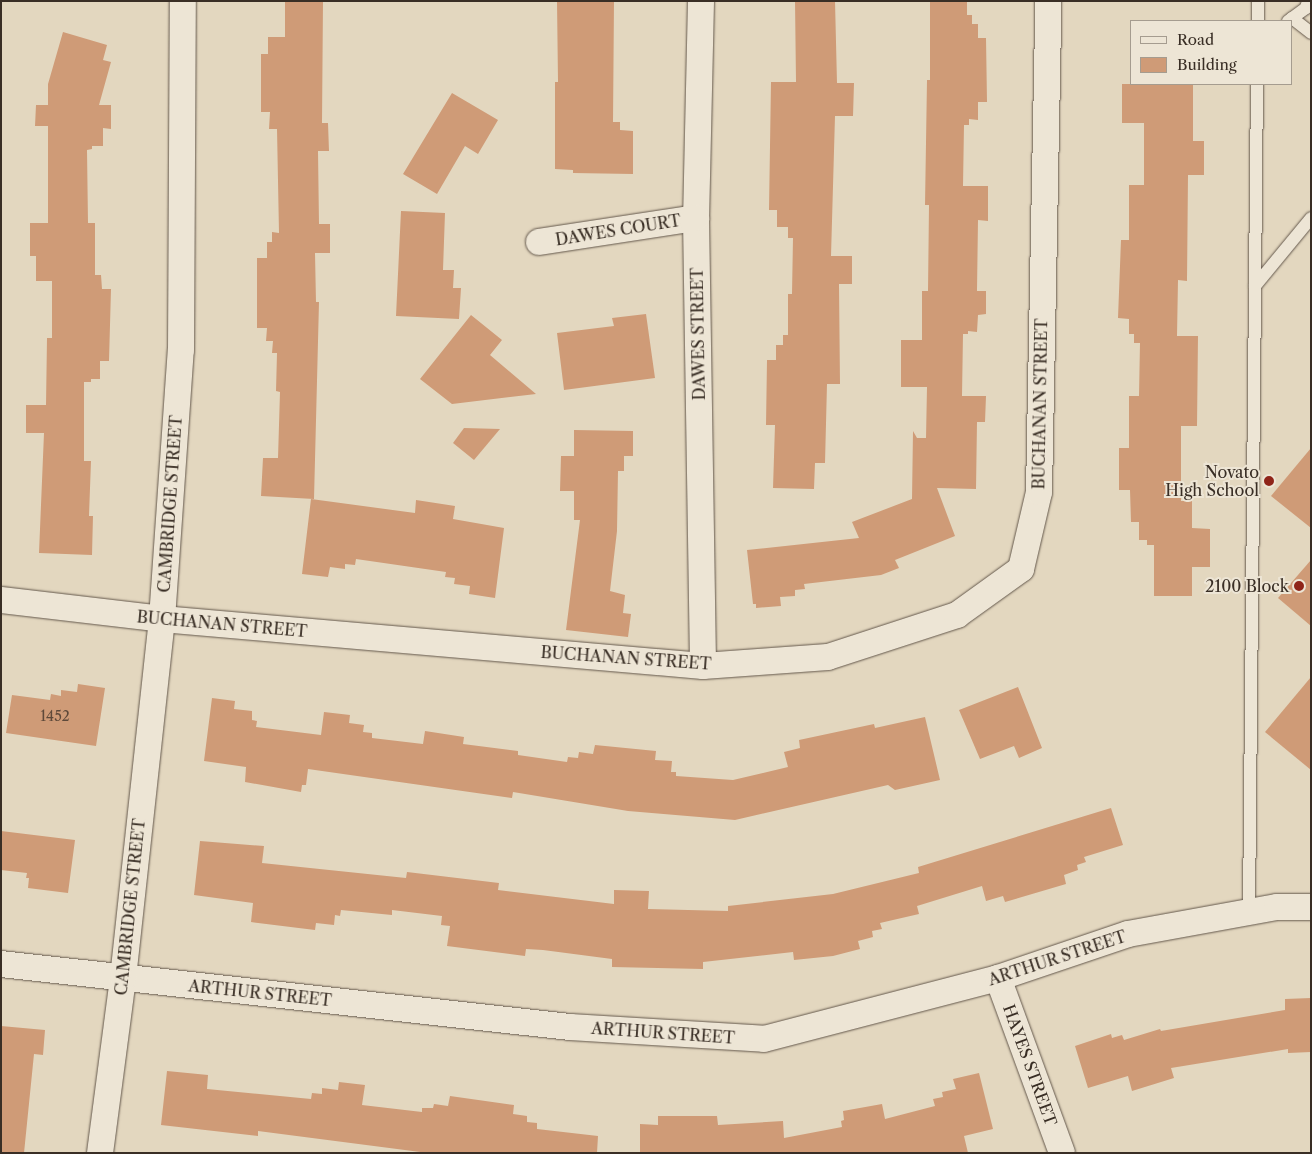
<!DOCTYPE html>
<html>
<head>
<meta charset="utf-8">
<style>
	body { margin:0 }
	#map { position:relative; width:1312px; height:1154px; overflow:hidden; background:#e3d7bf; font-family:"Libre Caslon Text",serif }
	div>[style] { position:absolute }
	.building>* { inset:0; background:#cf9b77 }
	.roads { filter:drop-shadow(0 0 1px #64584c) drop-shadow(0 0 1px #64584c) }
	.lane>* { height:12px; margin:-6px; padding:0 6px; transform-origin:6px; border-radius:6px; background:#ede5d5 }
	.street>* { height:26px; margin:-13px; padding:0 13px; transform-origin:13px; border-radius:13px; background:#ede5d5 }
	.dots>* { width:14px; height:14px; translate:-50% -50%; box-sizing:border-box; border:2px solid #ede5d5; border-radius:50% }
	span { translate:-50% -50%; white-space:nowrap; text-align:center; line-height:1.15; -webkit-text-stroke:4px #ede5d5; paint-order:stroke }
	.number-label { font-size:14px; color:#5e493a }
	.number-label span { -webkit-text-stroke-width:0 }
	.street-label { font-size:16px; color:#392e25 }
	.poi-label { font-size:16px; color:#392e25 }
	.right { translate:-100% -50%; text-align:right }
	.frame { position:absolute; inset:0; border:2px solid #392e25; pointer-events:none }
	.legend { position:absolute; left:1130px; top:20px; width:162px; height:65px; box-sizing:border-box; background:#ede5d5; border:1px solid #a59c8f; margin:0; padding:6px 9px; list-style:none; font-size:15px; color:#392e25 }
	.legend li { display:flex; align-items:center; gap:10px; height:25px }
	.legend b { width:25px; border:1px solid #a59c8f }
</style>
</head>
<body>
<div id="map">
	<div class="building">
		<div style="clip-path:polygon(285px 1px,323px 1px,322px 123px,328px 123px,329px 151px,318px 151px,319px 224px,330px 224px,330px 253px,315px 253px,316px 302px,319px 302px,314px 499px,261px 496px,263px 458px,278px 458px,280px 392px,276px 391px,277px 353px,272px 353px,273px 341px,266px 341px,267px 328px,257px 328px,257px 258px,267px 258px,267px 242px,272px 242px,272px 232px,279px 233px,277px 129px,269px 129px,270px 112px,261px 112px,261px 54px,268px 54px,268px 37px,285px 37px)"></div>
		<div style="clip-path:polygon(557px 1px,614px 1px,613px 122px,620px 122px,620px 130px,633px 131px,633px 174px,573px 173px,573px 170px,555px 169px,555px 82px,558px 82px)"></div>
		<div style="clip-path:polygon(795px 1px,835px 1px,837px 83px,854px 83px,853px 116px,835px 116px,831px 256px,852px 256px,852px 284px,839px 284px,840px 384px,827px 384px,825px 463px,815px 463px,814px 489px,773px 488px,775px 425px,766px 425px,767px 360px,776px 360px,776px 345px,783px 345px,783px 335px,788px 335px,788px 294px,792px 294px,793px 238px,788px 238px,788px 227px,777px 227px,777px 210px,769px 210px,771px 82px,796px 82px)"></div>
		<div style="clip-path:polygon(930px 1px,967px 1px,967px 15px,972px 15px,972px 24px,978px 24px,978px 38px,986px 38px,987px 102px,978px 102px,978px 120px,969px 119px,969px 125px,964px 125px,963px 186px,988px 186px,988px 221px,978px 220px,977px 291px,986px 291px,986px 314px,978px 315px,977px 332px,968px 331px,968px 334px,963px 334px,962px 396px,986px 396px,985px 422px,977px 422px,976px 489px,937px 488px,955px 536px,895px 560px,899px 568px,881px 575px,804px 584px,805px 589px,795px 590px,795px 596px,780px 597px,781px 606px,756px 608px,756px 604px,753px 604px,747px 550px,859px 538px,852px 522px,912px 499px,913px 431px,917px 438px,926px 438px,927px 387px,901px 387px,901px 340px,922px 340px,922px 291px,928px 291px,929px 205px,925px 205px,927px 80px,930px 80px)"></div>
		<div style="clip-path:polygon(63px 32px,107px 45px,103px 60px,111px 62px,99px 105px,111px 105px,111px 129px,103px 128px,103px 146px,92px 146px,92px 149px,87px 150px,88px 223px,95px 223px,95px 275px,101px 275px,102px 289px,111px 289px,109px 361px,100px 361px,100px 379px,91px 379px,91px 382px,84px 382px,84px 461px,91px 461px,89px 516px,93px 516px,92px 555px,39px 553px,44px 433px,26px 433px,26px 405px,46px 405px,47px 338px,52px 338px,52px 281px,36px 281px,36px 256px,30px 256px,30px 223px,48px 223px,48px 126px,35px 126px,36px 105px,48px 105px,48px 84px)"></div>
		<div style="clip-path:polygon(1122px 84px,1193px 84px,1193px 141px,1204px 141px,1204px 175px,1188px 175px,1187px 281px,1178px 280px,1177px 336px,1198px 336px,1197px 426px,1181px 426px,1181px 501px,1192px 501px,1192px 528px,1210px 529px,1210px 567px,1192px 567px,1192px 596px,1154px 596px,1154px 545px,1147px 545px,1147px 540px,1139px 540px,1139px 522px,1131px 522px,1130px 490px,1119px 490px,1119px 448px,1129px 448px,1129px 396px,1139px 396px,1140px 343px,1134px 343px,1134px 334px,1129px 334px,1129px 319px,1118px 318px,1121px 240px,1129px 240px,1129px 185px,1144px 185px,1144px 123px,1122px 123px)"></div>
		<div style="clip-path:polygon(452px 93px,498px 120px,478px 154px,465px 146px,437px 194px,403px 174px)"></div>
		<div style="clip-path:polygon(401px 211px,445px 213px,443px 270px,454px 270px,453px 288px,461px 288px,459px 319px,396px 316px)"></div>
		<div style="clip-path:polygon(646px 314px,655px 378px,564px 390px,557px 333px,614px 326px,612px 318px)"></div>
		<div style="clip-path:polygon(471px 315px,502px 340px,490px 355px,536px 394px,452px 404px,420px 379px)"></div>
		<div style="clip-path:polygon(464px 428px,500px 429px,474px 460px,453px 443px)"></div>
		<div style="clip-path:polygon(574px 430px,633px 431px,633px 456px,624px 456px,624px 471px,618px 471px,617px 531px,610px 591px,625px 595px,623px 613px,631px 614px,628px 637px,566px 630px,580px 520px,574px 520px,574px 491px,560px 491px,561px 456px,574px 456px)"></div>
		<div style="clip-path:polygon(1311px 448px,1311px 528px,1271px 496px)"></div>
		<div style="clip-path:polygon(311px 499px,415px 513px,416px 500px,455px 506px,453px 519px,504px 528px,495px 598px,469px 594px,470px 586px,454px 584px,455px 578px,445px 577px,446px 572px,356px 559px,355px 565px,345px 564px,345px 569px,330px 567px,328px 577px,302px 574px)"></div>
		<div style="clip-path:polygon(1311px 560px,1311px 626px,1278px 598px)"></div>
		<div style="clip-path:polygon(1311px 677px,1311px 770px,1265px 732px)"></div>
		<div style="clip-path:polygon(78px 684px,105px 688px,96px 746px,6px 733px,12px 695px,50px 700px,51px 694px,61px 696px,61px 690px,77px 692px)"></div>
		<div style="clip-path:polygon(1018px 687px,1042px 748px,1019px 758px,1014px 746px,980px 759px,959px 710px)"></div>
		<div style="clip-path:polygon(212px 698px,235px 701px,234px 709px,252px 711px,252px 720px,257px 721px,256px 727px,321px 735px,324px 712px,350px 715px,349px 723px,364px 725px,363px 732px,372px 733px,372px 738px,423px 744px,425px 731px,464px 737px,463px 744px,518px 751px,518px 755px,567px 762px,568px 757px,578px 758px,579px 752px,593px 754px,595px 745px,656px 751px,655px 760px,672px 761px,671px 772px,676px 772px,676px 776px,733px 780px,788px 767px,784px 752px,800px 748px,799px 740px,874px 724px,875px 728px,925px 717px,940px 780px,895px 790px,888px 785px,735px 820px,628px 811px,513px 792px,512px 798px,308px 769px,306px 785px,302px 785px,301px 792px,245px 782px,246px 767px,204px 761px)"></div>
		<div style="clip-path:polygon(1111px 808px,1123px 845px,1084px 857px,1086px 862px,1077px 865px,1078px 870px,1064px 875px,1066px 884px,1005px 902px,1003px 896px,986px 901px,982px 886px,917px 906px,919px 914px,880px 923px,882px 929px,872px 931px,873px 937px,858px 941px,860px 949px,833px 956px,794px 960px,793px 952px,703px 962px,703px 969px,612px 967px,612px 959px,543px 950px,526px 949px,525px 956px,447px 946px,450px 926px,441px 925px,442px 916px,392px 910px,392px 915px,341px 910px,340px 916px,335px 915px,334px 925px,316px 923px,315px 930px,251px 922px,253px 903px,194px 895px,200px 841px,264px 846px,262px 863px,406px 878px,407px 872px,499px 883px,498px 890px,614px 904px,614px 890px,649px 891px,648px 909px,728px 911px,728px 906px,833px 894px,919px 873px,918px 867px)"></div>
		<div style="clip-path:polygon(1px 831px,75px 840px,68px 893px,28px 888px,29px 878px,26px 878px,27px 873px,1px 870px)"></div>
		<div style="clip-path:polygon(1311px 998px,1311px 1052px,1288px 1053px,1288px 1049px,1171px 1068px,1174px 1078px,1132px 1091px,1128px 1076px,1088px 1088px,1075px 1046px,1111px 1034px,1112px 1038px,1122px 1035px,1124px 1040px,1160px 1029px,1161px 1031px,1285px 1010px,1285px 999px)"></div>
		<div style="clip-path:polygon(1px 1026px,45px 1030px,43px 1055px,34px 1054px,24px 1153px,1px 1153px)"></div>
		<div style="clip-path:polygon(167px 1071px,208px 1075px,207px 1089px,311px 1099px,312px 1093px,322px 1094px,322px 1088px,338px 1090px,339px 1082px,365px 1085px,362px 1105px,422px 1112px,422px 1108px,433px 1108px,434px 1104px,448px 1106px,450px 1096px,514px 1105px,513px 1114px,527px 1116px,527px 1122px,537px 1123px,537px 1129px,598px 1136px,597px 1153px,428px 1153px,258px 1131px,258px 1136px,161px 1125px)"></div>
		<div style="clip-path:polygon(979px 1073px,993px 1129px,964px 1136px,968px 1153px,640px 1153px,640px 1124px,658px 1125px,658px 1116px,717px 1116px,718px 1125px,783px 1121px,784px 1138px,842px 1127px,841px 1121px,844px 1120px,843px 1111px,882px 1104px,885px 1119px,935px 1106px,933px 1099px,943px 1097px,942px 1092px,956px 1089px,953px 1079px)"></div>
	</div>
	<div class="roads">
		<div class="lane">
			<div style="left:1292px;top:18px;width:24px;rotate:38deg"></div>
			<div style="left:1258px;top:21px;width:20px;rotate:-90deg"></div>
			<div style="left:1288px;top:21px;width:22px;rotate:-36deg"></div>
			<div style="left:1306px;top:8px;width:7px;rotate:-74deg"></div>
			<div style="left:1255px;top:286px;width:88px;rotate:-50.5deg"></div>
			<div style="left:1249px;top:912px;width:828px;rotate:-89.45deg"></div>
		</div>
		<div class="street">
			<div style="left:701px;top:1px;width:217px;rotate:91.3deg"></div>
			<div style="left:696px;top:218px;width:448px;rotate:89.1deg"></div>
			<div style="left:539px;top:242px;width:159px;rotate:-8.7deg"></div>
			<div style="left:1px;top:600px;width:162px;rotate:6.7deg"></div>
			<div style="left:162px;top:619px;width:543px;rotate:4.97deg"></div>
			<div style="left:703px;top:666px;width:125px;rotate:-4.1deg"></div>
			<div style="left:828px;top:657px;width:136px;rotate:-18deg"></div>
			<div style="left:957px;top:615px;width:79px;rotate:-35.7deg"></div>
			<div style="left:1021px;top:569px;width:79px;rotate:-76.8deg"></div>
			<div style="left:1039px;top:492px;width:491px;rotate:-88.9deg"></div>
			<div style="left:1px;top:964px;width:572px;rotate:6.32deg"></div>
			<div style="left:570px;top:1027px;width:194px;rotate:3.5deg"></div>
			<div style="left:764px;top:1039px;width:242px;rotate:-14.6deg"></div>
			<div style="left:998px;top:978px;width:137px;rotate:-18.7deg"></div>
			<div style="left:1128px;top:934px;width:151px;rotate:-10.3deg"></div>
			<div style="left:1277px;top:907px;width:34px"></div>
			<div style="left:998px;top:978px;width:186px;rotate:69.9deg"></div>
			<div style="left:100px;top:1153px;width:177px;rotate:-82.5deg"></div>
			<div style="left:123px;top:978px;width:361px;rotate:-83.8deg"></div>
			<div style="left:162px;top:619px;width:270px;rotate:-86deg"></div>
			<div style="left:181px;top:350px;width:349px;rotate:-89.7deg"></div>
		</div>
	</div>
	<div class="dots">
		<div style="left:1269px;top:481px;background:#8f2418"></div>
		<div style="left:1299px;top:586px;background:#8f2418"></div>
	</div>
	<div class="number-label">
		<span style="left:55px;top:716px">1452</span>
	</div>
	<div class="street-label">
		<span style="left:618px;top:230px;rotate:-9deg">DAWES COURT</span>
		<span style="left:698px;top:334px;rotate:-91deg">DAWES STREET</span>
		<span style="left:1040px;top:404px;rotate:-89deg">BUCHANAN STREET</span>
		<span style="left:170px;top:504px;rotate:-86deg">CAMBRIDGE STREET</span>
		<span style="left:222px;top:624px;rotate:5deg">BUCHANAN STREET</span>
		<span style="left:626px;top:658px;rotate:4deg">BUCHANAN STREET</span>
		<span style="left:130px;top:907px;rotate:-84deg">CAMBRIDGE STREET</span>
		<span style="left:1057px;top:958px;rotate:-18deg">ARTHUR STREET</span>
		<span style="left:260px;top:993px;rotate:6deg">ARTHUR STREET</span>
		<span style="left:663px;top:1033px;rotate:4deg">ARTHUR STREET</span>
		<span style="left:1030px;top:1065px;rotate:70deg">HAYES STREET</span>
	</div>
	<div class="poi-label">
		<span class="right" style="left:1259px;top:481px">Novato<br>High School</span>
		<span class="right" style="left:1289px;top:586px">2100 Block</span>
	</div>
	<div class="frame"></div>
	<ul class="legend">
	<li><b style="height:6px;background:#ede5d5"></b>Road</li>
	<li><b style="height:14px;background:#cf9b77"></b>Building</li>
	</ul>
</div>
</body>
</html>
